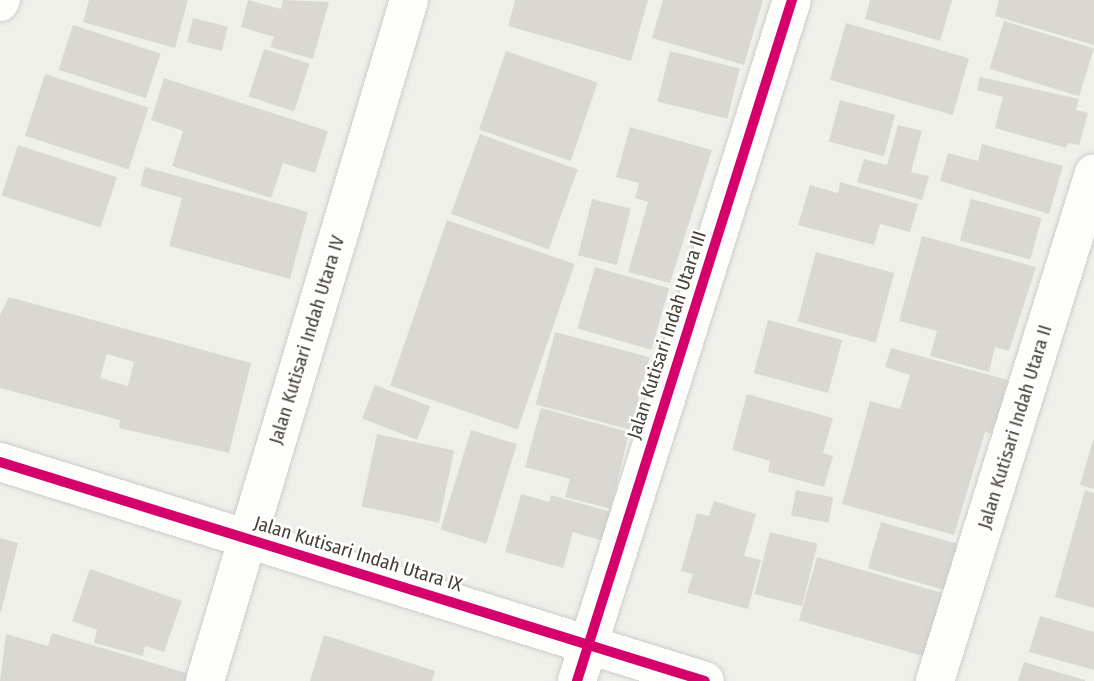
<!DOCTYPE html>
<html>
<head>
<meta charset="utf-8">
<style>
	body { margin:0 }
	#map { position:relative; width:1094px; height:681px; overflow:hidden; background:#f0f0eb; font-family:"Fira Sans Condensed",sans-serif }
	div>[style] { position:absolute }
	.building>* { inset:0; background:#dad8d3; transform-origin:0 0 }
	.roads { filter:drop-shadow(0 0 2px #cecdc8) drop-shadow(0 0 2px #cecdc8) }
	.minor>* { height:38px; margin:-19px; padding:0 19px; transform-origin:19px; border-radius:19px; background:#fdfdfc }
	.cycleway>* { height:10px; margin:-5px; padding:0 5px; transform-origin:5px; border-radius:5px; background:#d6006c }
	span { translate:-50% -50%; white-space:nowrap; text-align:center; line-height:1.15; -webkit-text-stroke:5px #fff; paint-order:stroke }
	.street-label { font-size:19px; color:#464137 }
</style>
</head>
<body>
<div id="map">
	<div class="building">
		<div style="clip-path:polygon(89px 0,188px 0,175px 48px,83px 22px)"></div>
		<div style="clip-path:polygon(248px 0,281px 9px,283px 0,329px 2px,313px 59px,270px 47px,274px 37px,241px 27px)"></div>
		<div style="clip-path:polygon(515px 0,648px 0,631px 61px,508px 26px)"></div>
		<div style="clip-path:polygon(663px 0,763px 0,744px 65px,652px 38px)"></div>
		<div style="clip-path:polygon(870px 0,952px 0,940px 41px,865px 19px)"></div>
		<div style="clip-path:polygon(999px 0,1094px 0,1094px 45px,995px 16px)"></div>
		<div style="left:193px;top:18px;width:36px;height:25px;rotate:14deg"></div>
		<div style="left:1004px;top:21px;width:94px;height:50px;rotate:17deg"></div>
		<div style="left:846px;top:23px;width:128px;height:59px;rotate:16deg"></div>
		<div style="left:73px;top:25px;width:92px;height:47px;rotate:18deg"></div>
		<div style="left:264px;top:49px;width:48px;height:50px;rotate:18deg"></div>
		<div style="left:506px;top:51px;width:97px;height:83px;rotate:19deg"></div>
		<div style="left:670px;top:51px;width:72px;height:52px;rotate:14deg"></div>
		<div style="left:45px;top:74px;width:109px;height:65px;rotate:18deg"></div>
		<div style="clip-path:polygon(980px 77px,1079px 99px,1076px 110px,1088px 113px,1079px 145px,1068px 143px,1066px 148px,995px 128px,1003px 97px,977px 90px)"></div>
		<div style="clip-path:polygon(164px 78px,328px 131px,315px 173px,283px 163px,271px 198px,172px 166px,183px 131px,151px 120px)"></div>
		<div style="left:840px;top:100px;width:57px;height:43px;rotate:15deg"></div>
		<div style="clip-path:polygon(898px 125px,922px 131px,911px 172px,929px 176px,922px 200px,857px 182px,864px 159px,887px 165px)"></div>
		<div style="clip-path:polygon(630px 127px,712px 150px,670px 283px,628px 272px,648px 202px,635px 198px,639px 183px,616px 177px)"></div>
		<div style="left:480px;top:134px;width:104px;height:85px;rotate:20deg"></div>
		<div style="clip-path:polygon(982px 144px,1063px 166px,1049px 214px,940px 181px,948px 153px,978px 161px)"></div>
		<div style="left:18px;top:145px;width:104px;height:53px;rotate:18deg"></div>
		<div style="clip-path:polygon(145px 167px,308px 212px,290px 279px,169px 246px,182px 198px,140px 186px)"></div>
		<div style="clip-path:polygon(840px 182px,918px 204px,910px 232px,880px 224px,874px 245px,798px 225px,810px 185px,838px 193px)"></div>
		<div style="left:592px;top:199px;width:40px;height:58px;rotate:14deg"></div>
		<div style="left:971px;top:199px;width:73px;height:43px;rotate:15deg"></div>
		<div style="left:447px;top:220px;width:135px;height:175px;rotate:19deg"></div>
		<div style="clip-path:polygon(922px 236px,1036px 267px,1009px 351px,995px 347px,989px 372px,930px 356px,937px 331px,899px 321px)"></div>
		<div style="left:816px;top:252px;width:81px;height:72px;rotate:15deg"></div>
		<div style="left:595px;top:267px;width:77px;height:64px;rotate:16deg"></div>
		<div style="clip-path:polygon(evenodd,9px 297px,251px 363px,229px 453px,119px 428px,120px 420px,0 388px,0 315px,9px 297px,107px 354px,134px 362px,128px 386px,100px 378px,107px 354px)"></div>
		<div style="left:768px;top:320px;width:77px;height:55px;rotate:15deg"></div>
		<div style="left:555px;top:332px;width:98px;height:75px;rotate:15deg"></div>
		<div style="clip-path:polygon(891px 348px,1008px 380px,993px 434px,985px 432px,954px 535px,842px 504px,870px 401px,900px 409px,910px 375px,885px 367px)"></div>
		<div style="left:375px;top:385px;width:59px;height:36px;rotate:21deg"></div>
		<div style="clip-path:polygon(747px 394px,833px 418px,823px 453px,833px 456px,824px 487px,768px 472px,770px 461px,732px 450px)"></div>
		<div style="clip-path:polygon(541px 408px,629px 432px,611px 509px,565px 497px,570px 479px,525px 467px)"></div>
		<div style="left:471px;top:430px;width:48px;height:104px;rotate:17deg"></div>
		<div style="left:377px;top:434px;width:79px;height:74px;rotate:12deg"></div>
		<div style="clip-path:polygon(1093px 440px,1094px 440px,1094px 489px,1080px 485px)"></div>
		<div style="left:796px;top:490px;width:38px;height:26px;rotate:11deg"></div>
		<div style="clip-path:polygon(1085px 490px,1094px 493px,1094px 608px,1055px 597px)"></div>
		<div style="clip-path:polygon(521px 494px,549px 502px,551px 495px,611px 512px,603px 541px,573px 532px,563px 568px,505px 552px)"></div>
		<div style="clip-path:polygon(714px 501px,756px 514px,744px 556px,761px 560px,748px 609px,687px 593px,693px 574px,681px 571px,697px 513px,709px 516px)"></div>
		<div style="left:881px;top:522px;width:82px;height:48px;rotate:16deg"></div>
		<div style="left:770px;top:532px;width:49px;height:64px;rotate:14deg"></div>
		<div style="clip-path:polygon(0 538px,18px 543px,1px 612px,0 611px)"></div>
		<div style="left:817px;top:557px;width:142px;height:66px;rotate:16deg"></div>
		<div style="clip-path:polygon(90px 569px,182px 601px,164px 652px,145px 646px,143px 656px,94px 643px,97px 630px,72px 621px)"></div>
		<div style="clip-path:polygon(1040px 616px,1094px 632px,1094px 670px,1029px 652px)"></div>
		<div style="clip-path:polygon(52px 633px,193px 675px,191px 681px,0 681px,6px 634px,48px 646px)"></div>
		<div style="clip-path:polygon(324px 635px,435px 671px,432px 681px,310px 681px)"></div>
		<div style="clip-path:polygon(1024px 662px,1085px 680px,1085px 681px,1018px 681px)"></div>
	</div>
	<div class="roads">
		<div class="minor">
			<div style="left:0;top:2px;width:2px;rotate:-63deg"></div>
			<div style="left:0;top:462px;width:738px;rotate:17.26deg"></div>
			<div style="left:205px;top:681px;width:711px;rotate:-73.32deg"></div>
			<div style="left:577px;top:681px;width:714px;rotate:-72.48deg"></div>
			<div style="left:935px;top:681px;width:532px;rotate:-72.62deg"></div>
		</div>
	</div>
	<div class="cycleway">
		<div style="left:0;top:462px;width:738px;rotate:17.26deg"></div>
		<div style="left:577px;top:681px;width:714px;rotate:-72.48deg"></div>
	</div>
	<div class="street-label">
		<span style="left:667px;top:335px;rotate:-72deg">Jalan Kutisari Indah Utara III</span>
		<span style="left:307px;top:340px;rotate:-73deg">Jalan Kutisari Indah Utara IV</span>
		<span style="left:1015px;top:427px;rotate:-73deg">Jalan Kutisari Indah Utara II</span>
		<span style="left:358px;top:554px;rotate:17deg">Jalan Kutisari Indah Utara IX</span>
	</div>
</div>
</body>
</html>
